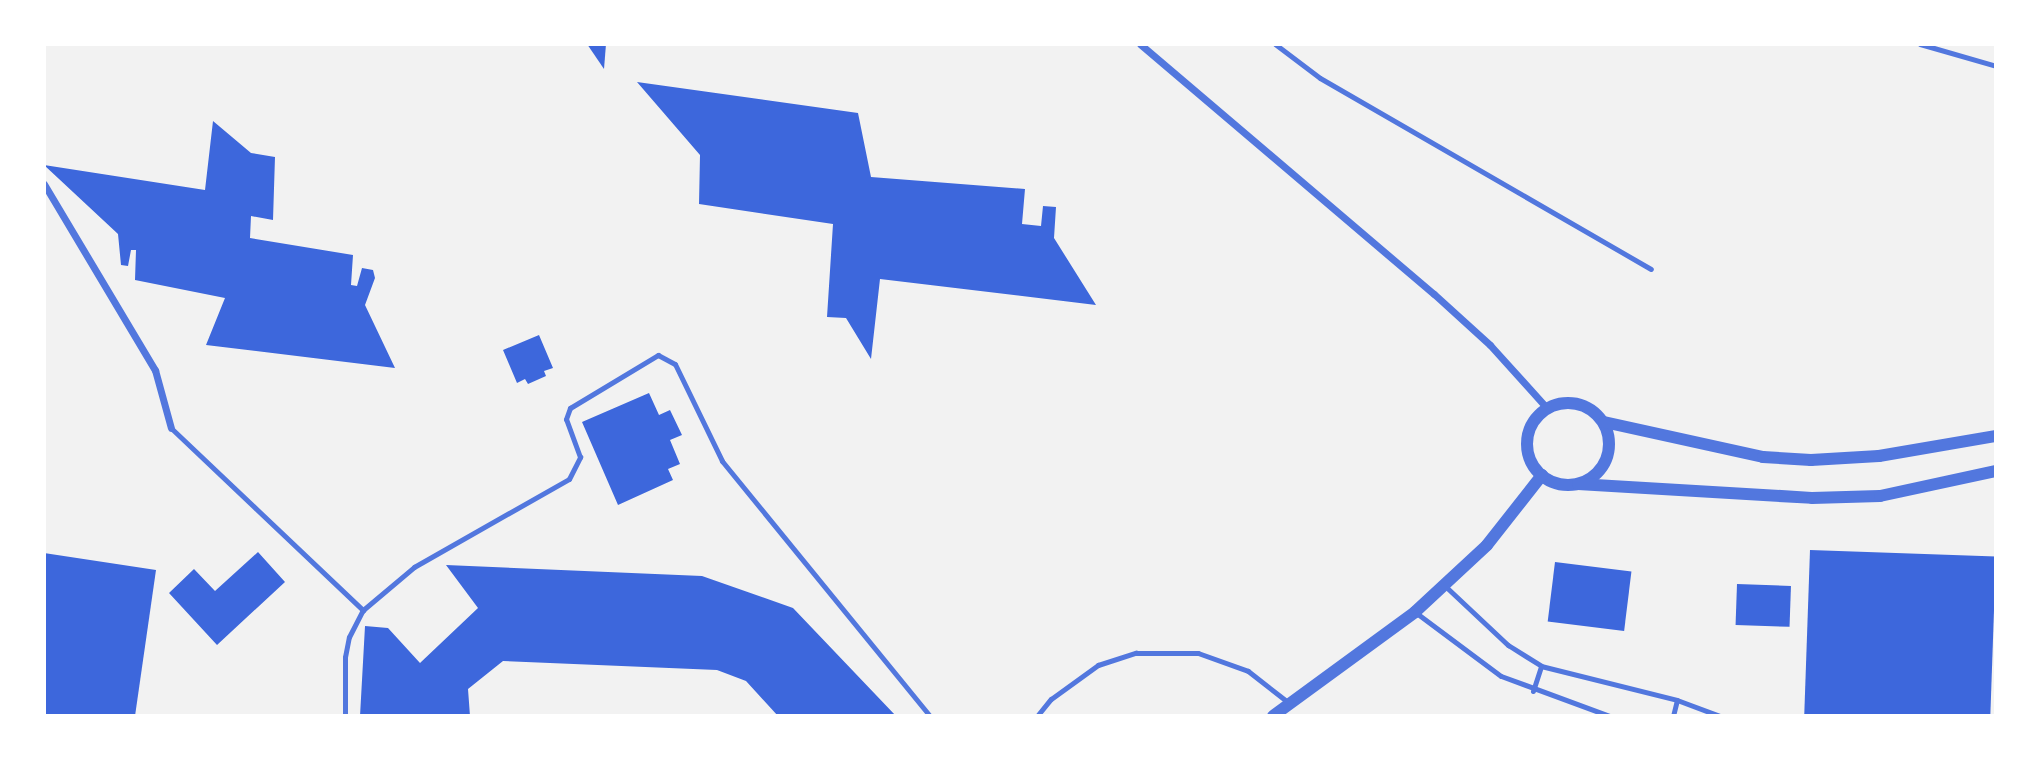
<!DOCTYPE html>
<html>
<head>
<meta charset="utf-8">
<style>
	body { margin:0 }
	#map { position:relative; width:2040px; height:760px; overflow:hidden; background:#f2f2f2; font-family:Helvetica,sans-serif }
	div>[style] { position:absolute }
	.building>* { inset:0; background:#3d67dc; transform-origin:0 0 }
	.service>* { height:5px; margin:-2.5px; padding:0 2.5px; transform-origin:2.5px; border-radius:2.5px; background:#5277de }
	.minor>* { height:7px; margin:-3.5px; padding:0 3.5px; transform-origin:3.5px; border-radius:3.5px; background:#5277de }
	.tertiary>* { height:12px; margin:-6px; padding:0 6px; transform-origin:6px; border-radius:6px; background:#5277de }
	.tertiary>.ring { margin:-6px; padding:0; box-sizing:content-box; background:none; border:12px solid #5277de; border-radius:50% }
	span { translate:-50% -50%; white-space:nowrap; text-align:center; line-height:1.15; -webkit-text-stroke:5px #fff; paint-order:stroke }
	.frame { position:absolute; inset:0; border:46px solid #fff; pointer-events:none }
</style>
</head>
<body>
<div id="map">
	<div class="building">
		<div style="clip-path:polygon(587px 44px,606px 44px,604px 69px)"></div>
		<div style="clip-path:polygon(637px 82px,858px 113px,871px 177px,1025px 189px,1022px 224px,1041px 226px,1043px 206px,1056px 207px,1054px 238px,1096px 305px,880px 279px,871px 359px,846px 318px,827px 317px,833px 224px,699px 204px,700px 155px)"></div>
		<div style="clip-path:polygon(213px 121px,251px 153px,275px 157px,273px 220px,251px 216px,250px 238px,353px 255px,351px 285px,357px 286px,362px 268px,373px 270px,375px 278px,365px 305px,395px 368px,206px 345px,225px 298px,135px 280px,136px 250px,131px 250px,128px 266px,121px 265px,118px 234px,44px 165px,205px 190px)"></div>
		<div style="clip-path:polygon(539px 335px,553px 368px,544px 371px,546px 376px,528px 384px,525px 379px,517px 383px,503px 350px)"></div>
		<div style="clip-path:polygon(649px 393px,659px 415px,670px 410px,682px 435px,670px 440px,680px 464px,668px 469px,673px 480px,618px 505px,582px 422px)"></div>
		<div style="left:1810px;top:550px;width:186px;height:166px;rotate:2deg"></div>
		<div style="clip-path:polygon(258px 552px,285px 582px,217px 645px,169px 593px,194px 569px,215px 591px)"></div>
		<div style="clip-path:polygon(44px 553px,156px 570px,135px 716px,44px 716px)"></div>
		<div style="left:1555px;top:562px;width:77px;height:60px;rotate:7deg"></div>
		<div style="clip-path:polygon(446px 565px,702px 576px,793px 608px,896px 716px,778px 716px,746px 681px,717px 670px,503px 661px,468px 689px,470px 716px,360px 716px,365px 626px,388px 628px,420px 663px,478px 608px)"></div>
		<div style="left:1737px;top:584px;width:54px;height:41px;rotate:2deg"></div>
	</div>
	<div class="service">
		<div style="left:1275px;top:44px;width:56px;rotate:37.1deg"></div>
		<div style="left:1320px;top:78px;width:382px;rotate:30deg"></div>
		<div style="left:1920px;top:44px;width:79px;rotate:16.1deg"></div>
		<div style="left:171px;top:428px;width:265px;rotate:43.5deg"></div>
		<div style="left:1444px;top:585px;width:88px;rotate:43.2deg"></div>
		<div style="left:1508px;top:645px;width:39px;rotate:32deg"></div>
		<div style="left:1541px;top:666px;width:140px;rotate:14deg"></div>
		<div style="left:1677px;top:700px;width:46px;rotate:20.4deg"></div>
		<div style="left:1415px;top:612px;width:107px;rotate:36.7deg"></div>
		<div style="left:1501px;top:676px;width:116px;rotate:20.2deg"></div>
		<div style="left:1533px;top:691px;width:26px;rotate:-72deg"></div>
		<div style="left:345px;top:716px;width:59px;rotate:-90deg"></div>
		<div style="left:345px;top:657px;width:20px;rotate:-79deg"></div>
		<div style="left:349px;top:637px;width:30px;rotate:-63deg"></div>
		<div style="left:363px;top:610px;width:67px;rotate:-40.1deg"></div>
		<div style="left:414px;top:567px;width:178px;rotate:-29.6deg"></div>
		<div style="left:569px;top:479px;width:25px;rotate:-63deg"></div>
		<div style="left:580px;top:457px;width:40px;rotate:-110.2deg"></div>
		<div style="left:566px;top:419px;width:12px;rotate:-70deg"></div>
		<div style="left:570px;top:408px;width:103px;rotate:-31.1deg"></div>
		<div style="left:658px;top:355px;width:19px;rotate:28deg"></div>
		<div style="left:675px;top:364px;width:108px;rotate:64.1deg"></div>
		<div style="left:722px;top:461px;width:329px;rotate:50.8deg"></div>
		<div style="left:1037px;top:716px;width:22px;rotate:-51deg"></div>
		<div style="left:1051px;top:699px;width:58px;rotate:-35.9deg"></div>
		<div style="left:1098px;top:665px;width:40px;rotate:-18deg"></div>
		<div style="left:1136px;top:653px;width:62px"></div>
		<div style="left:1198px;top:653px;width:53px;rotate:19.8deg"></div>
		<div style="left:1248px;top:671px;width:52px;rotate:38deg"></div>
		<div style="left:1673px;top:716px;width:16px;rotate:-76deg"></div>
	</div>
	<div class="minor">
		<div style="left:1140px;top:44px;width:386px;rotate:40.4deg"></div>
		<div style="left:1434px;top:294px;width:76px;rotate:42.3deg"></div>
		<div style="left:1490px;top:345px;width:85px;rotate:47.9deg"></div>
		<div style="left:44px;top:184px;width:217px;rotate:59.2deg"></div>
		<div style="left:155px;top:370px;width:60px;rotate:74.6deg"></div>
	</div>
	<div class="tertiary">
		<div class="ring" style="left:1527px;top:403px;width:70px;height:70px"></div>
		<div style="left:1604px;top:422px;width:163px;rotate:12.4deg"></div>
		<div style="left:1763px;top:457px;width:48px;rotate:3.6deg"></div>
		<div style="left:1811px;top:460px;width:68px;rotate:-3.4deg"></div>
		<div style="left:1879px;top:456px;width:119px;rotate:-9.7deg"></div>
		<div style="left:1578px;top:484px;width:234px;rotate:3.4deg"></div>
		<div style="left:1812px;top:498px;width:68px;rotate:-1.7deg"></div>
		<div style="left:1880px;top:496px;width:119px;rotate:-12.2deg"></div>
		<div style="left:1273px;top:716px;width:176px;rotate:-36.2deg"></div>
		<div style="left:1415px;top:612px;width:98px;rotate:-42.9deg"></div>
		<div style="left:1487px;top:545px;width:89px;rotate:-51.8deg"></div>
	</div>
	<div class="frame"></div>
</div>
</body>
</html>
